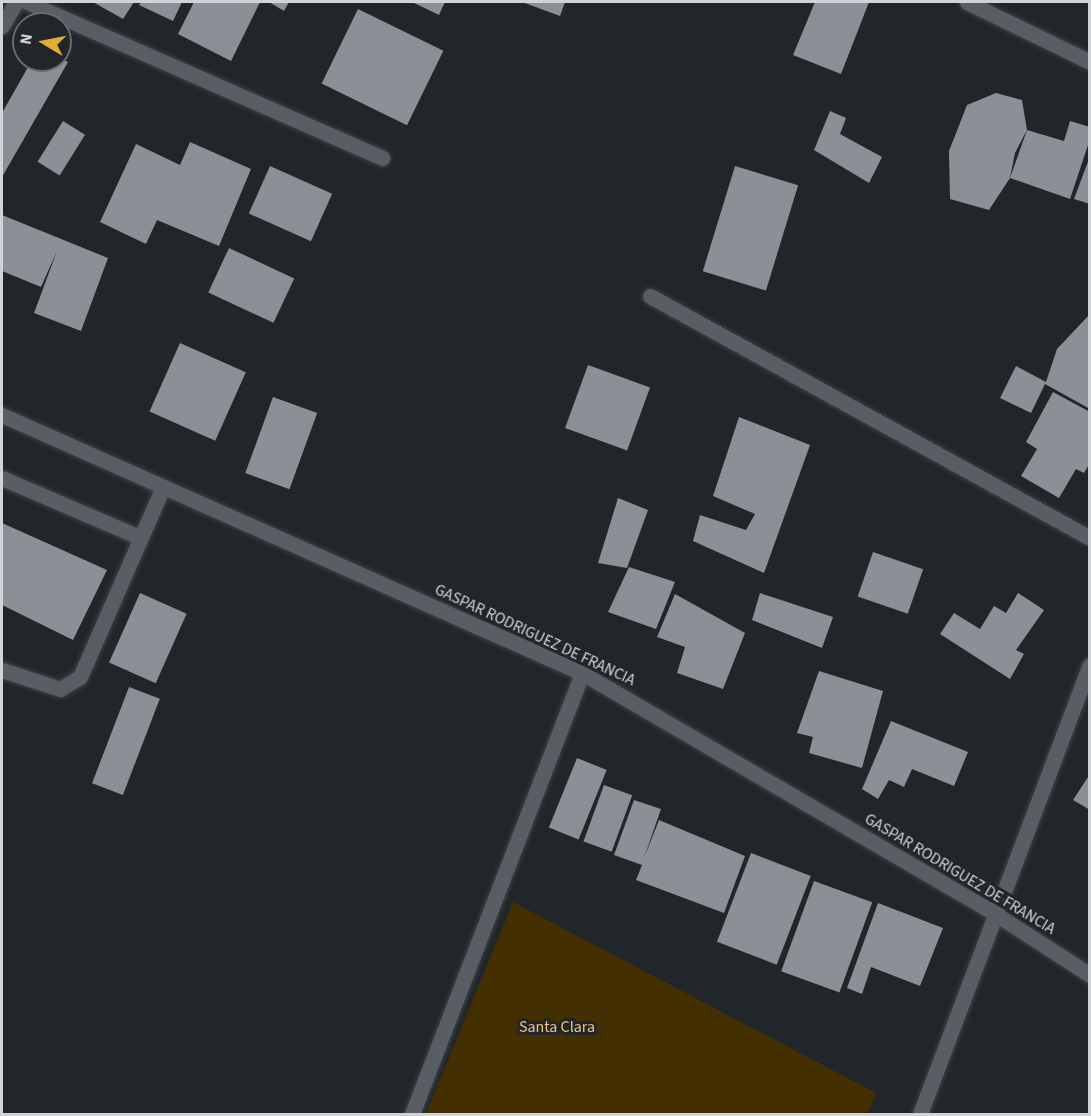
<!DOCTYPE html>
<html>
<head>
<meta charset="utf-8">
<style>
	body { margin:0 }
	#map { position:relative; width:1091px; height:1116px; overflow:hidden; background:#21262b; font-family:"Source Sans 3",sans-serif }
	div>[style] { position:absolute }
	.green>* { inset:0; background:#442f00 }
	.building>* { inset:0; background:#8a9096; transform-origin:0 0 }
	.roads { filter:drop-shadow(0 0 2px #3e4246) drop-shadow(0 0 2px #3e4246) }
	.lane>* { height:15px; margin:-7.5px; padding:0 7.5px; transform-origin:7.5px; border-radius:7.5px; background:#595e64 }
	.street>* { height:15px; margin:-7.5px; padding:0 7.5px; transform-origin:7.5px; border-radius:7.5px; background:#595e64 }
	span { translate:-50% -50%; white-space:nowrap; text-align:center; line-height:1.15; -webkit-text-stroke:6px #21262b; paint-order:stroke }
	.street-label { font-size:16px; color:#d0d3d7 }
	.park-label { font-size:16px; color:#f2c570 }
	.frame { position:absolute; inset:0; border:3px solid #d0d3d7; pointer-events:none }
	.north { position:absolute; left:12px; top:12px; width:60px; height:60px; box-sizing:border-box; background:#21262b; border:2px solid #676b70; border-radius:50%; rotate:280deg; font-size:16px; font-weight:700; line-height:24px; text-align:center; color:#d0d3d7 }
	.north::after { content:''; display:block; margin:auto; width:21px; height:27px; background:#e4ad35; clip-path:polygon(50% 0,100% 100%,50% 72%,0 100%) }
</style>
</head>
<body>
<div id="map">
	<div class="green">
		<div style="clip-path:polygon(513px 902px,876px 1093px,868px 1114px,426px 1114px)"></div>
	</div>
	<div class="building">
		<div style="clip-path:polygon(93px 2px,134px 2px,123px 19px)"></div>
		<div style="clip-path:polygon(141px 2px,182px 2px,173px 21px,139px 5px)"></div>
		<div style="clip-path:polygon(194px 2px,260px 2px,231px 61px,178px 34px)"></div>
		<div style="clip-path:polygon(269px 2px,289px 2px,284px 11px)"></div>
		<div style="clip-path:polygon(412px 2px,445px 2px,439px 15px)"></div>
		<div style="clip-path:polygon(522px 2px,565px 2px,560px 16px)"></div>
		<div style="clip-path:polygon(815px 2px,869px 2px,841px 74px,793px 55px)"></div>
		<div style="left:358px;top:9px;width:95px;height:83px;rotate:26deg"></div>
		<div style="clip-path:polygon(60px 58px,68px 62px,2px 177px,2px 113px,32px 60px)"></div>
		<div style="clip-path:polygon(996px 93px,1022px 100px,1027px 130px,1015px 153px,1010px 178px,989px 210px,950px 199px,949px 151px,967px 105px)"></div>
		<div style="clip-path:polygon(830px 111px,846px 118px,840px 134px,882px 157px,869px 183px,814px 150px)"></div>
		<div style="left:63px;top:121px;width:26px;height:48px;rotate:32deg"></div>
		<div style="clip-path:polygon(1070px 121px,1090px 127px,1090px 139px,1070px 199px,1010px 178px,1027px 130px,1064px 141px)"></div>
		<div style="clip-path:polygon(190px 142px,251px 169px,219px 246px,157px 220px,146px 244px,100px 222px,136px 144px,180px 165px)"></div>
		<div style="clip-path:polygon(1089px 159px,1090px 159px,1090px 204px,1074px 199px)"></div>
		<div style="left:270px;top:166px;width:68px;height:52px;rotate:24deg"></div>
		<div style="left:735px;top:166px;width:66px;height:110px;rotate:17deg"></div>
		<div style="clip-path:polygon(2px 215px,108px 258px,81px 331px,34px 313px,57px 251px,41px 287px,2px 271px)"></div>
		<div style="left:229px;top:248px;width:72px;height:49px;rotate:25deg"></div>
		<div style="clip-path:polygon(1090px 314px,1090px 409px,1045px 384px,1031px 413px,1000px 398px,1016px 366px,1046px 382px,1057px 349px)"></div>
		<div style="left:180px;top:343px;width:72px;height:75px;rotate:24deg"></div>
		<div style="left:588px;top:365px;width:66px;height:67px;rotate:20deg"></div>
		<div style="clip-path:polygon(1053px 392px,1090px 412px,1090px 463px,1084px 473px,1076px 469px,1059px 498px,1021px 476px,1037px 449px,1026px 442px)"></div>
		<div style="left:273px;top:397px;width:47px;height:81px;rotate:20deg"></div>
		<div style="clip-path:polygon(739px 417px,810px 445px,764px 573px,693px 541px,700px 515px,746px 530px,755px 514px,713px 496px)"></div>
		<div style="clip-path:polygon(618px 498px,648px 510px,627px 568px,598px 563px)"></div>
		<div style="clip-path:polygon(2px 523px,107px 570px,73px 640px,2px 605px)"></div>
		<div style="left:873px;top:552px;width:53px;height:47px;rotate:19deg"></div>
		<div style="clip-path:polygon(629px 567px,675px 582px,656px 629px,608px 612px)"></div>
		<div style="left:140px;top:593px;width:51px;height:76px;rotate:24deg"></div>
		<div style="clip-path:polygon(760px 593px,833px 617px,822px 648px,752px 620px)"></div>
		<div style="clip-path:polygon(1018px 593px,1044px 610px,1016px 650px,1024px 654px,1010px 679px,940px 634px,954px 613px,980px 629px,994px 606px,1006px 613px)"></div>
		<div style="clip-path:polygon(675px 594px,745px 633px,723px 689px,677px 673px,685px 647px,657px 637px)"></div>
		<div style="clip-path:polygon(819px 671px,883px 691px,862px 768px,809px 753px,813px 737px,797px 733px)"></div>
		<div style="left:129px;top:687px;width:33px;height:103px;rotate:21deg"></div>
		<div style="clip-path:polygon(891px 721px,968px 752px,954px 786px,912px 769px,904px 787px,889px 780px,878px 799px,862px 789px)"></div>
		<div style="left:577px;top:758px;width:32px;height:75px;rotate:22deg"></div>
		<div style="clip-path:polygon(1090px 774px,1090px 810px,1073px 800px)"></div>
		<div style="left:604px;top:785px;width:30px;height:60px;rotate:20deg"></div>
		<div style="clip-path:polygon(634px 800px,661px 809px,644px 858px,659px 820px,745px 856px,724px 913px,636px 880px,642px 865px,614px 855px)"></div>
		<div style="left:751px;top:853px;width:64px;height:95px;rotate:21deg"></div>
		<div style="left:814px;top:881px;width:62px;height:96px;rotate:20deg"></div>
		<div style="clip-path:polygon(878px 903px,943px 928px,920px 986px,871px 967px,862px 994px,847px 988px)"></div>
	</div>
	<div class="roads">
		<div class="lane">
			<div style="left:2px;top:478px;width:151px;rotate:23.3deg"></div>
			<div style="left:2px;top:670px;width:61px;rotate:18.1deg"></div>
			<div style="left:60px;top:689px;width:23px;rotate:-31deg"></div>
			<div style="left:80px;top:677px;width:207px;rotate:-66.4deg"></div>
		</div>
		<div class="street">
			<div style="left:27px;top:2px;width:388px;rotate:23.7deg"></div>
			<div style="left:967px;top:2px;width:137px;rotate:26deg"></div>
			<div style="left:2px;top:26px;width:28px;rotate:-60deg"></div>
			<div style="left:650px;top:296px;width:502px;rotate:28.81deg"></div>
			<div style="left:2px;top:415px;width:635px;rotate:23.98deg"></div>
			<div style="left:582px;top:673px;width:480px;rotate:30.2deg"></div>
			<div style="left:997px;top:915px;width:111px;rotate:32.8deg"></div>
			<div style="left:412px;top:1114px;width:473px;rotate:-68.9deg"></div>
			<div style="left:920px;top:1114px;width:480px;rotate:-69.3deg"></div>
		</div>
	</div>
	<div class="street-label">
		<span style="left:535px;top:635px;rotate:25deg">GASPAR RODRIGUEZ DE FRANCIA</span>
		<span style="left:960px;top:874px;rotate:31deg">GASPAR RODRIGUEZ DE FRANCIA</span>
	</div>
	<div class="park-label">
		<span style="left:557px;top:1027px">Santa Clara</span>
	</div>
	<div class="frame"></div>
	<div class="north">N</div>
</div>
</body>
</html>
